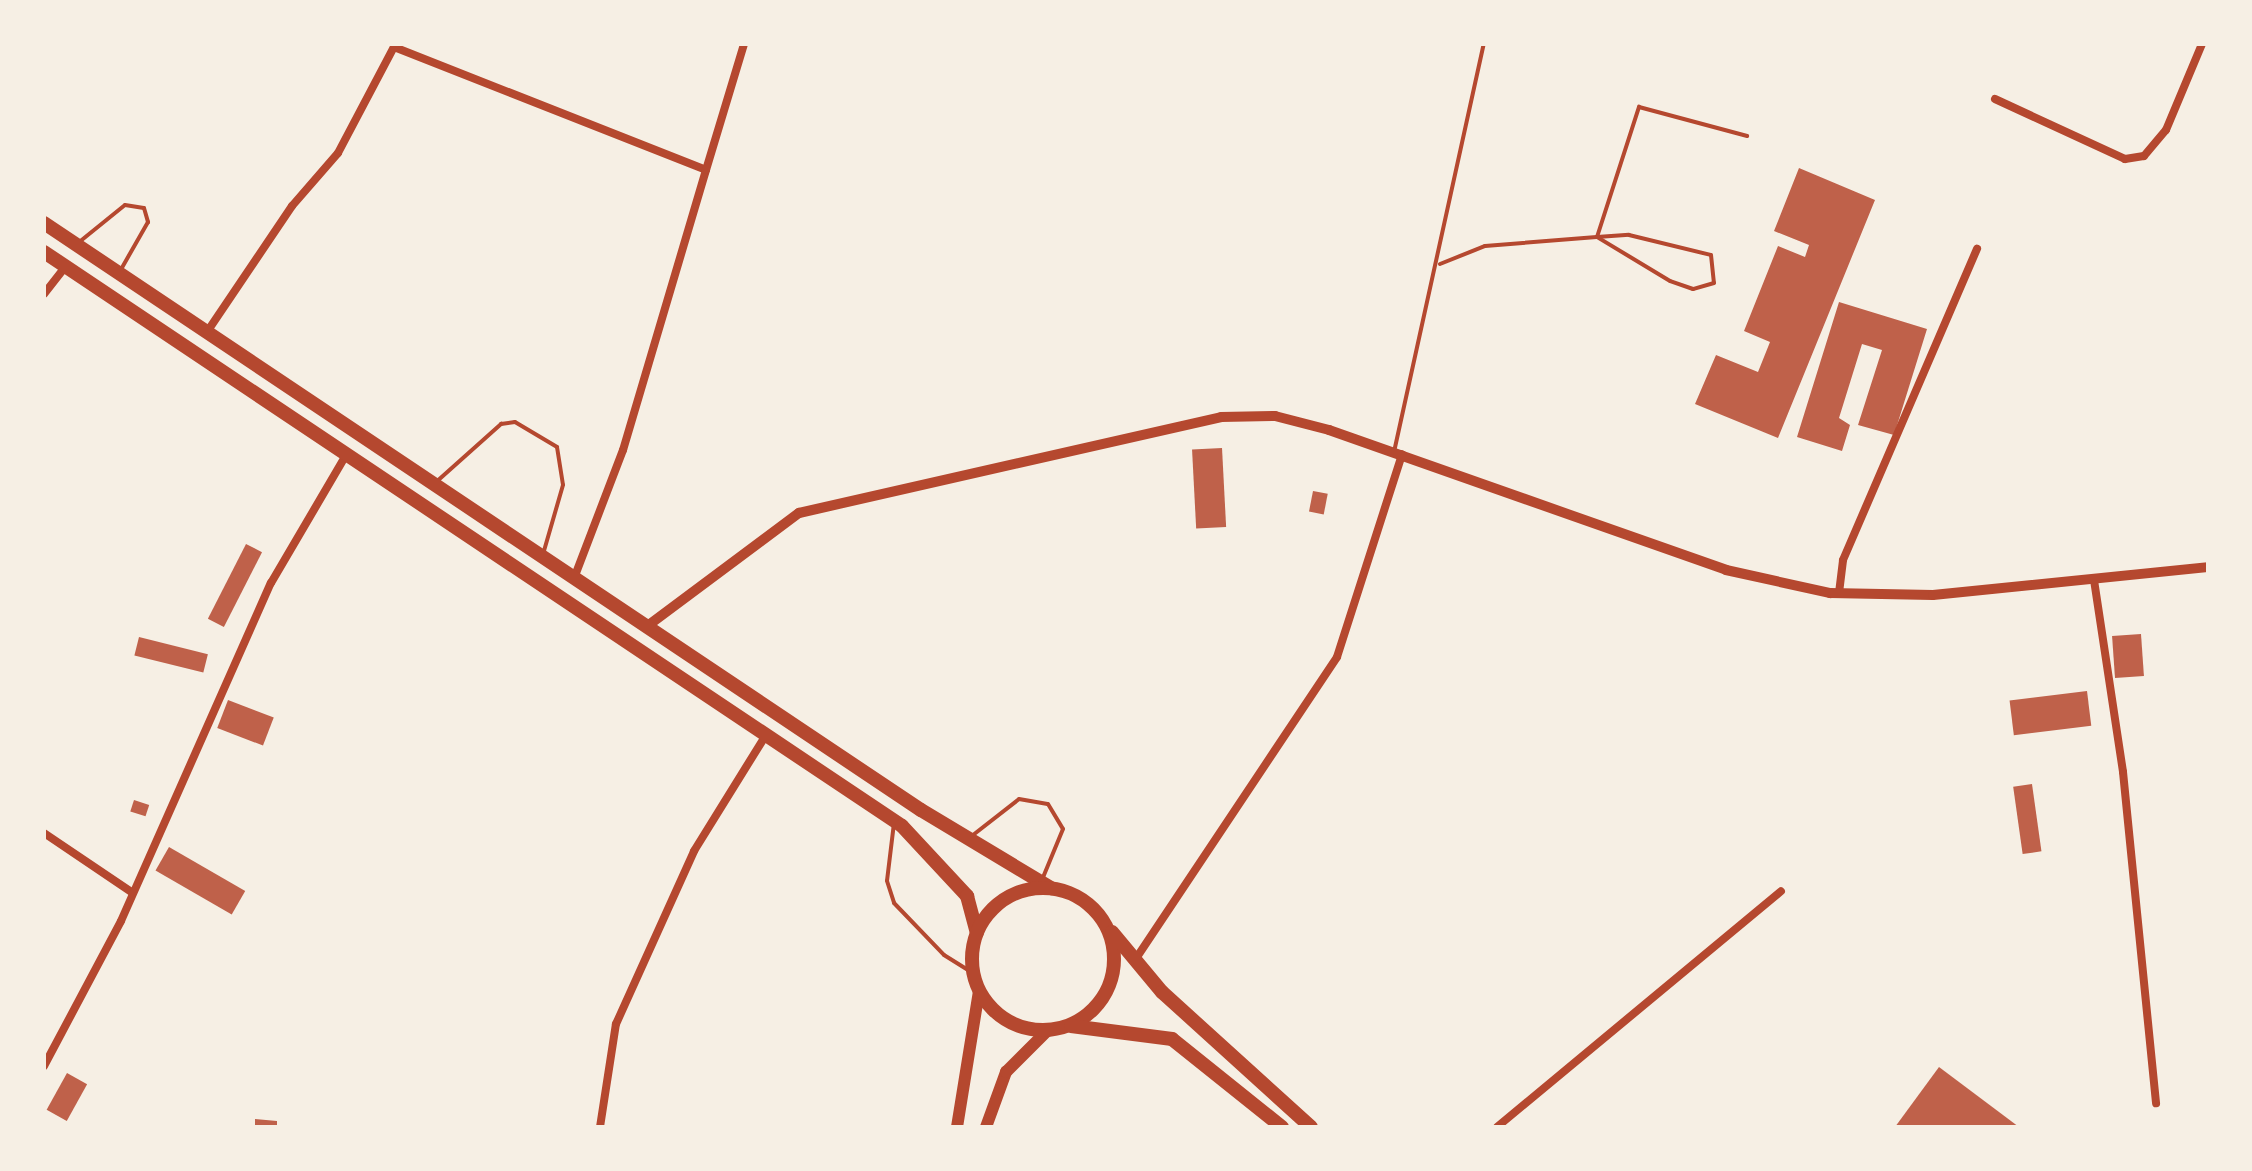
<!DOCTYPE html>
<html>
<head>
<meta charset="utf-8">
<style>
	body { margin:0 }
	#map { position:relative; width:2252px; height:1171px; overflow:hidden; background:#f6efe4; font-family:"Crimson Pro",serif }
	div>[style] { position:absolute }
	.building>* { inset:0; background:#bf614a; transform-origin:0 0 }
	.service>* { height:4px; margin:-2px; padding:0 2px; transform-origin:2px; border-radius:2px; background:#b5482f }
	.minor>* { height:8px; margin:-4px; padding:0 4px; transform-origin:4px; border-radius:4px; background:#b5482f }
	.tertiary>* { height:10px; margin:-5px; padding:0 5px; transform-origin:5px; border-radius:5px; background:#b5482f }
	.secondary>* { height:12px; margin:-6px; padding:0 6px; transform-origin:6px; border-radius:6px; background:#b5482f }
	.trunk>* { height:14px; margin:-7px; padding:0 7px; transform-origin:7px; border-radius:7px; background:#b5482f }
	.trunk>.ring { margin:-7px; padding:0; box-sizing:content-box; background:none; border:14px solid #b5482f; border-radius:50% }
	span { translate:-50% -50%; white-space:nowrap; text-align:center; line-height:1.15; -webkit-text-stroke:6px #f6efe4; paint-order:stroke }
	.frame { position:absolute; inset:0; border:46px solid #f6efe4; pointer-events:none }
</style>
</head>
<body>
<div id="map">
	<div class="building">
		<div style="clip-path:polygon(1799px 168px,1875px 200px,1778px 438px,1695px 404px,1716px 355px,1758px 372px,1770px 342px,1744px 331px,1778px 246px,1805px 257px,1809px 245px,1774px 231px)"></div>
		<div style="clip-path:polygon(1839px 302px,1927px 329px,1894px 435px,1858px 425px,1882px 350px,1862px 344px,1839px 418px,1850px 425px,1842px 451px,1797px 437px)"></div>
		<div style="left:1222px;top:448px;width:79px;height:30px;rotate:87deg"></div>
		<div style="left:1313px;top:491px;width:15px;height:21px;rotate:11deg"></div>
		<div style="left:246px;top:544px;width:18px;height:84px;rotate:27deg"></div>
		<div style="left:2141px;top:634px;width:42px;height:29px;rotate:86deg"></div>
		<div style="left:139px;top:637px;width:71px;height:19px;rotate:14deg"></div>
		<div style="left:2087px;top:691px;width:35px;height:78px;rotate:83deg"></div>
		<div style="left:228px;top:700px;width:49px;height:30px;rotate:21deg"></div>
		<div style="left:2032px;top:784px;width:68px;height:19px;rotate:82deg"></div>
		<div style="left:134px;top:800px;width:16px;height:12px;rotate:18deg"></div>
		<div style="left:169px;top:847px;width:88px;height:27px;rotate:30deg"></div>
		<div style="clip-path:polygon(1939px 1067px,2019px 1127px,1895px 1127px)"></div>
		<div style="left:67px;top:1073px;width:23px;height:42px;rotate:29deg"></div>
		<div style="clip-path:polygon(255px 1119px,277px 1121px,277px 1127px,255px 1127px)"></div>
	</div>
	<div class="service">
		<div style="left:1629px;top:235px;width:84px;rotate:13.7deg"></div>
		<div style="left:1711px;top:255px;width:28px;rotate:84deg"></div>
		<div style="left:1714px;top:283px;width:22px;rotate:164deg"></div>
		<div style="left:1693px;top:289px;width:24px;rotate:-161deg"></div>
		<div style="left:1670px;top:281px;width:85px;rotate:-148.9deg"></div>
		<div style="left:1597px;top:237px;width:32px;rotate:-4deg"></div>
		<div style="left:78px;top:243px;width:60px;rotate:-39deg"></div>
		<div style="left:125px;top:205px;width:19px;rotate:9deg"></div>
		<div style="left:144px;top:208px;width:15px;rotate:74deg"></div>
		<div style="left:148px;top:222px;width:56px;rotate:119.7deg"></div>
		<div style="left:1440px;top:264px;width:48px;rotate:-21.8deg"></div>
		<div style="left:1485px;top:246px;width:112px;rotate:-4.6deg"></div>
		<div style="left:1597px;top:237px;width:137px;rotate:-72.1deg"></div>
		<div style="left:1639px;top:107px;width:112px;rotate:15deg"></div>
		<div style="left:1394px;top:452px;width:418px;rotate:-77.6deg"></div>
		<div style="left:435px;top:483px;width:89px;rotate:-41.8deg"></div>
		<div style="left:501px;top:424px;width:14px;rotate:-8deg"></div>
		<div style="left:515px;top:422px;width:49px;rotate:30.8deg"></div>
		<div style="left:557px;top:447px;width:38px;rotate:81deg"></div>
		<div style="left:563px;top:485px;width:69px;rotate:106.1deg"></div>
		<div style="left:894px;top:823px;width:58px;rotate:96.9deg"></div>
		<div style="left:887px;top:881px;width:23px;rotate:72deg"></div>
		<div style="left:894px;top:903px;width:72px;rotate:46.1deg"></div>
		<div style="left:944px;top:955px;width:34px;rotate:32deg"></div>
		<div style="left:973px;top:835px;width:58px;rotate:-38deg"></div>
		<div style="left:1019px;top:799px;width:29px;rotate:10deg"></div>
		<div style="left:1048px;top:804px;width:29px;rotate:59deg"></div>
		<div style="left:1063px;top:829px;width:55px;rotate:112.4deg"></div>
	</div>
	<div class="minor">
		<div style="left:394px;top:47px;width:335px;rotate:21.5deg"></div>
		<div style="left:706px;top:170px;width:292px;rotate:106.5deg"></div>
		<div style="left:623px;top:450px;width:137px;rotate:110.9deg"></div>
		<div style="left:1995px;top:99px;width:143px;rotate:24.8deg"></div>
		<div style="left:2125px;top:159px;width:19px;rotate:-9deg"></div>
		<div style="left:2144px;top:156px;width:34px;rotate:-50deg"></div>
		<div style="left:2166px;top:130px;width:93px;rotate:-67.3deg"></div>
		<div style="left:706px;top:170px;width:132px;rotate:-73.2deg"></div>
		<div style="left:44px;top:294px;width:34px;rotate:-52deg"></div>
		<div style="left:207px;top:332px;width:152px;rotate:-56deg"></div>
		<div style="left:292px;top:206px;width:70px;rotate:-49deg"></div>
		<div style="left:338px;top:153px;width:122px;rotate:-62.2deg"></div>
		<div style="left:2094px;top:580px;width:194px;rotate:81.4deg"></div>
		<div style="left:2123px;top:772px;width:333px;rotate:84.3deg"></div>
		<div style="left:1839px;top:593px;width:33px;rotate:-83deg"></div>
		<div style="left:1843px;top:560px;width:339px;rotate:-66.7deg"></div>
		<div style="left:44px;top:833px;width:107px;rotate:34deg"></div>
		<div style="left:1135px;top:960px;width:364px;rotate:-56.3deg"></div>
		<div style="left:1337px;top:657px;width:213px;rotate:-72.2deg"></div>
		<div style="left:44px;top:1066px;width:164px;rotate:-62deg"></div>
		<div style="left:121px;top:921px;width:370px;rotate:-66.1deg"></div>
		<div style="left:271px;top:583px;width:146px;rotate:-59.6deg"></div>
		<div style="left:600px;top:1127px;width:104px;rotate:-81.2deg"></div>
		<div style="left:616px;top:1024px;width:190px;rotate:-65.7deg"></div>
		<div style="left:694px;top:851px;width:137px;rotate:-58.2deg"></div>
		<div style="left:1497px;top:1127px;width:369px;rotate:-39.7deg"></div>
	</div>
	<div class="tertiary">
		<div style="left:646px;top:627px;width:191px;rotate:-36.7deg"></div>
		<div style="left:799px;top:513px;width:433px;rotate:-12.8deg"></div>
		<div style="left:1221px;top:417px;width:54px;rotate:-1.1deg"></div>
		<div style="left:1275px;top:416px;width:56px;rotate:14.5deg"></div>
		<div style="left:1329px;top:430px;width:421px;rotate:19.4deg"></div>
		<div style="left:1726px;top:570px;width:107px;rotate:12.5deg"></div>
		<div style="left:1830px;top:593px;width:103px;rotate:1.1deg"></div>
		<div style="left:1933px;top:595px;width:276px;rotate:-5.8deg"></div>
	</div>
	<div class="secondary">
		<div style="left:957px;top:1127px;width:138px;rotate:-80.8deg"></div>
		<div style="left:986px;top:1127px;width:59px;rotate:-70deg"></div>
		<div style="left:1006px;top:1072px;width:58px;rotate:-45deg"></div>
	</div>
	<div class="trunk">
		<div style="left:44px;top:223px;width:1055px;rotate:33.8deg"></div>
		<div style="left:921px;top:810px;width:152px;rotate:31deg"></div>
		<div style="left:44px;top:252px;width:1032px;rotate:33.78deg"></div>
		<div style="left:902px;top:826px;width:96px;rotate:47.1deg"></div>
		<div style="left:967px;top:896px;width:38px;rotate:75deg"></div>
		<div class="ring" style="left:972px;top:888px;width:128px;height:128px"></div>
		<div style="left:1112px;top:932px;width:78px;rotate:50.2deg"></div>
		<div style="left:1162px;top:992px;width:201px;rotate:42.2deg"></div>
		<div style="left:1071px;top:1026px;width:102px;rotate:7.3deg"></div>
		<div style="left:1172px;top:1039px;width:141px;rotate:38.7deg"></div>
	</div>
	<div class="frame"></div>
</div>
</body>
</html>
